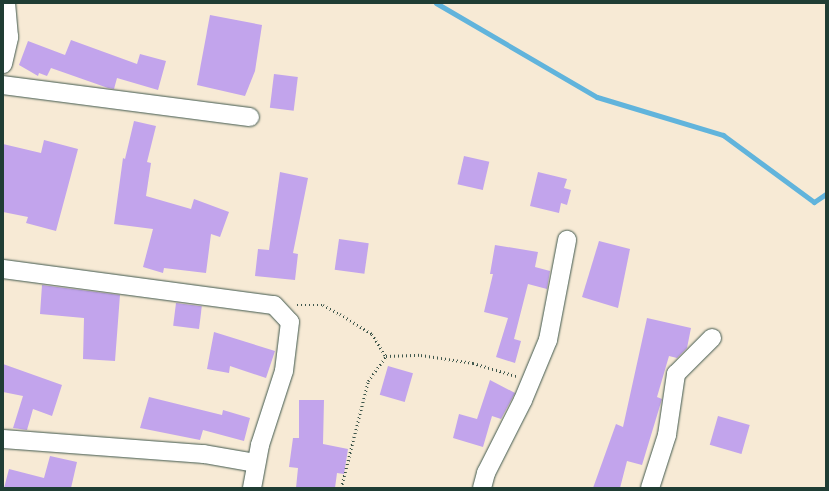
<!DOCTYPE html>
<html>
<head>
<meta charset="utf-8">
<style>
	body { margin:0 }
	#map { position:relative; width:829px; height:491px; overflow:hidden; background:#f7ead5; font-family:Kalam,sans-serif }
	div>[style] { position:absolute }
	.stream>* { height:5px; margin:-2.5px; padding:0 2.5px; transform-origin:2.5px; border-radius:2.5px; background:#61b4dc }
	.building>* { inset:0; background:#c2a4ec; transform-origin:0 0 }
	.path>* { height:2.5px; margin-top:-1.25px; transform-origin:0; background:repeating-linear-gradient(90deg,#3f574c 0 1px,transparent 0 4px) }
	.roads { filter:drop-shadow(0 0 1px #3f574c) drop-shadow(0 0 1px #3f574c) }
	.minor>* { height:18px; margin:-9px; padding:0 9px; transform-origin:9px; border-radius:9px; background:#fff }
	span { translate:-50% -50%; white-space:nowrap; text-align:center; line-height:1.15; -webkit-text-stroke:4px #fbf7ec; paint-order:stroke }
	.frame { position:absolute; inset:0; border:4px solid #1f3d34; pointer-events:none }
</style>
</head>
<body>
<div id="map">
	<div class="stream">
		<div style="left:436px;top:3px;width:186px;rotate:30.3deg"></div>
		<div style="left:597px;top:97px;width:132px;rotate:16.8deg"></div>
		<div style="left:723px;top:135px;width:113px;rotate:36.4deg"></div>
		<div style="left:814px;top:202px;width:14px;rotate:-34deg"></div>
	</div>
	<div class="building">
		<div style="clip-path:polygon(210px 15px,262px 25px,255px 71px,245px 96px,197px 85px)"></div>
		<div style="clip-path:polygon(71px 40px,137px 64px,140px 54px,166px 61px,158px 90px,117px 78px,114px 89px,108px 88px,51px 68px,47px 76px,39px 73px,38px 76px,19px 65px,28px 41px,65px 55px)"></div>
		<div style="left:274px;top:74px;width:24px;height:34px;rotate:7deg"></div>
		<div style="clip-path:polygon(134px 121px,156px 126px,147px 162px,151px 163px,146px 196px,191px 209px,194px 199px,229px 212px,220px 237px,211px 234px,206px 273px,164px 268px,163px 273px,143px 267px,153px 229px,114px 224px,123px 158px,125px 159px)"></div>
		<div style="clip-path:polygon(44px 140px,78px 149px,56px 231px,26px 223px,28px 217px,3px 212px,3px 144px,41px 153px)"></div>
		<div style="left:464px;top:156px;width:26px;height:29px;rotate:13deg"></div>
		<div style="clip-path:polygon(280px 172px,308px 178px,293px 253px,298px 254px,295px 280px,255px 276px,258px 249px,269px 250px)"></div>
		<div style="clip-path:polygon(538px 172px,567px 179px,564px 188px,571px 190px,567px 205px,561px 203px,559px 213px,530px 206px)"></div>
		<div style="left:339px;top:239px;width:30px;height:31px;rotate:8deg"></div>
		<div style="clip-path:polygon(599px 241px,630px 249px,618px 308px,582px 297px)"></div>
		<div style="clip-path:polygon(495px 245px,538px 252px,535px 267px,550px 271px,547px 289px,528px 284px,514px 339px,521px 341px,515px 363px,496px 357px,508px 318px,484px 312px,493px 274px,490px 274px)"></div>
		<div style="clip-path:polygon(42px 285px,120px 295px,115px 361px,83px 359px,84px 318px,40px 314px)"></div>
		<div style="left:176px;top:303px;width:26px;height:23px;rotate:7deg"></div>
		<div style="clip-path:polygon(647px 318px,691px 328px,687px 348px,677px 358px,669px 356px,657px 397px,662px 399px,642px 465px,627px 461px,620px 488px,593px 488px,616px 424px,623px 427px)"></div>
		<div style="clip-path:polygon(214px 332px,275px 351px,266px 378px,230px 366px,229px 373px,207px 369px)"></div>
		<div style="clip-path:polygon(3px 364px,62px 385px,52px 416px,33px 409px,27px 430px,13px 428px,23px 396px,3px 392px)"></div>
		<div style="left:388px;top:366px;width:26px;height:30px;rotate:16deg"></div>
		<div style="clip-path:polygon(490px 380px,515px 393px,501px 419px,492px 416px,483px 447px,453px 438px,459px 414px,477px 419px)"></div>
		<div style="clip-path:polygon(149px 397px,222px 415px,223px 410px,250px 418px,244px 441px,203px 430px,200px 440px,140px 428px)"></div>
		<div style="clip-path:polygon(299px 400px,324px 400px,323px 444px,348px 449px,344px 474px,337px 473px,335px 488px,296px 488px,298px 468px,289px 467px,293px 438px,299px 438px)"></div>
		<div style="left:718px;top:416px;width:33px;height:30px;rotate:16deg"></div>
		<div style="clip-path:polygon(50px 456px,77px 462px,71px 488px,4px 488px,9px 469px,44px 478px)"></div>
	</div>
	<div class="path">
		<div style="left:297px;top:305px;width:26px"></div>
		<div style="left:323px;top:305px;width:19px;rotate:28deg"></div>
		<div style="left:340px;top:314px;width:38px;rotate:32deg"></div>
		<div style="left:372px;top:334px;width:26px;rotate:58deg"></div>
		<div style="left:341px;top:488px;width:110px;rotate:-75.8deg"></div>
		<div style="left:368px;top:381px;width:31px;rotate:-54deg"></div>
		<div style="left:386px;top:356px;width:35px;rotate:-2deg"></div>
		<div style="left:421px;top:355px;width:53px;rotate:8.7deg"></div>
		<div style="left:473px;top:363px;width:45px;rotate:16.8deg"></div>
	</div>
	<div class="roads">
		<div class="minor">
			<div style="left:3px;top:64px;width:28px;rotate:-77deg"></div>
			<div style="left:9px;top:37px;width:34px;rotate:-95deg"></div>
			<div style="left:3px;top:85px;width:249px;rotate:7.4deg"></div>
			<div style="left:3px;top:269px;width:273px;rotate:7.6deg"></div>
			<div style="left:274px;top:305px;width:23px;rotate:47deg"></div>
			<div style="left:290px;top:322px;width:49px;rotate:97deg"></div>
			<div style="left:284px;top:371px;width:78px;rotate:108deg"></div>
			<div style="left:260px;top:445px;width:44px;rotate:100.5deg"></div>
			<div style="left:3px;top:439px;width:202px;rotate:4.3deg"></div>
			<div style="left:204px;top:454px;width:53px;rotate:9.8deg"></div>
			<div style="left:482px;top:488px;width:16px;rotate:-75deg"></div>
			<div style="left:486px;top:473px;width:82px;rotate:-63.1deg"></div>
			<div style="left:523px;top:400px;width:65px;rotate:-67.4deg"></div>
			<div style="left:548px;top:340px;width:102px;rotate:-79.2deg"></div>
			<div style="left:650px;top:488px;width:56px;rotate:-72.2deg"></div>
			<div style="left:667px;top:435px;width:62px;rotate:-81.6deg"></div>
			<div style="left:676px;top:374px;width:51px;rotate:-45deg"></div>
		</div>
	</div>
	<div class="frame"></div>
</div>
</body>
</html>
